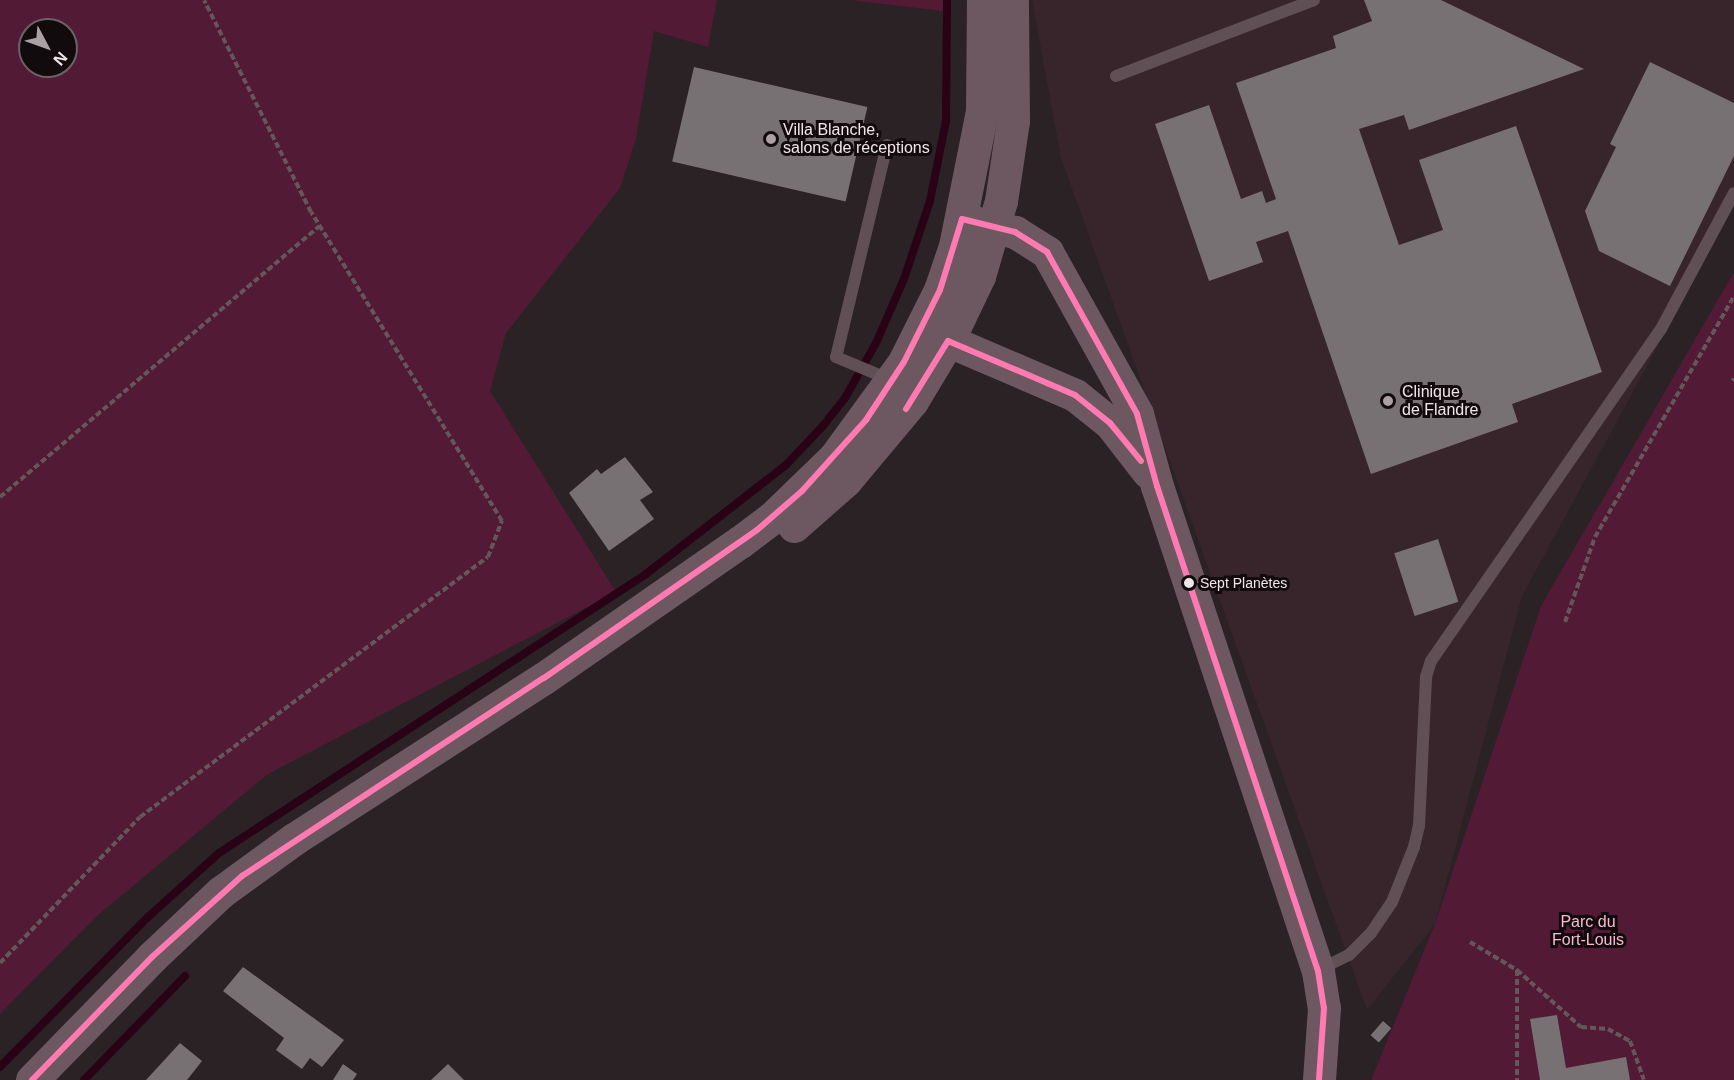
<!DOCTYPE html>
<html>
<head>
<meta charset="utf-8">
<style>
	body { margin:0 }
	#map { position:relative; width:1734px; height:1080px; overflow:hidden; background:#2a2225; font-family:Helvetica,sans-serif }
	div>[style] { position:absolute }
	.built>* { inset:0; background:#38252c }
	.green>* { inset:0; background:#531a35 }
	.stream>* { height:8px; margin:-4px; padding:0 4px; transform-origin:4px; border-radius:4px; background:#290315 }
	.building>* { inset:0; background:#787174; transform-origin:0 0 }
	.path>* { height:4px; margin-top:-2px; transform-origin:0; background:repeating-linear-gradient(90deg,#63575b 0 6px,transparent 0 9px) }
	.lane>* { height:12px; margin:-6px; padding:0 6px; transform-origin:6px; border-radius:6px; background:#605056 }
	.secondary>* { height:33px; margin:-16.5px; padding:0 16.5px; transform-origin:16.5px; border-radius:16.5px; background:#6d5861 }
	.bus-1>* { height:6px; margin:-3px; padding:0 3px; transform-origin:3px; border-radius:3px; background:#ff7ab1 }
	.dots>* { width:16px; height:16px; translate:-50% -50%; box-sizing:border-box; border:3px solid #110b0d; border-radius:50% }
	span { translate:-50% -50%; white-space:nowrap; text-align:center; line-height:1.15; -webkit-text-stroke:6px #110b0d; paint-order:stroke }
	.bus-label { font-size:14px; color:#f0e6e9 }
	.left { translate:0 -50%; text-align:left }
	.poi-label { font-size:16px; color:#f0e6e9 }
	.park-label { font-size:16px; color:#fbbad2 }
	.north { position:absolute; left:18px; top:18px; width:60px; height:60px; box-sizing:border-box; background:#110b0d; border:2px solid #6a6365; border-radius:50%; rotate:131deg; font-size:16px; font-weight:700; line-height:24px; text-align:center; color:#f0e6e9 }
	.north::after { content:''; display:block; margin:auto; width:21px; height:27px; background:#aba1a4; clip-path:polygon(50% 0,100% 100%,50% 72%,0 100%) }
</style>
</head>
<body>
<div id="map">
	<div class="built">
		<div style="clip-path:polygon(1032px 0,1734px 0,1734px 206px,1522px 596px,1435px 924px,1367px 1010px,1061px 158px)"></div>
	</div>
	<div class="green">
		<div style="clip-path:polygon(evenodd,0 0,717px 0,708px 47px,654px 31px,636px 139px,620px 188px,506px 333px,490px 391px,616px 592px,268px 774px,98px 915px,0 1014px,0 0,30px 30px,66px 30px,66px 66px,30px 66px,30px 30px)"></div>
		<div style="clip-path:polygon(850px 0,952px 0,943px 11px)"></div>
		<div style="clip-path:polygon(1734px 272px,1734px 1080px,1371px 1080px,1435px 924px,1541px 606px)"></div>
	</div>
	<div class="stream">
		<div style="left:0;top:1067px;width:209px;rotate:-45.4deg"></div>
		<div style="left:147px;top:918px;width:97px;rotate:-42.1deg"></div>
		<div style="left:219px;top:853px;width:510px;rotate:-33.16deg"></div>
		<div style="left:646px;top:574px;width:177px;rotate:-37.9deg"></div>
		<div style="left:786px;top:465px;width:54px;rotate:-46.5deg"></div>
		<div style="left:823px;top:426px;width:36px;rotate:-52deg"></div>
		<div style="left:845px;top:398px;width:63px;rotate:-60.6deg"></div>
		<div style="left:876px;top:343px;width:70px;rotate:-66.4deg"></div>
		<div style="left:904px;top:279px;width:82px;rotate:-71.6deg"></div>
		<div style="left:930px;top:201px;width:82px;rotate:-78.7deg"></div>
		<div style="left:946px;top:121px;width:121px;rotate:-89.5deg"></div>
		<div style="left:84px;top:1080px;width:145px;rotate:-45.8deg"></div>
	</div>
	<div class="building">
		<div style="clip-path:polygon(1364px 0,1441px 0,1584px 69px,1409px 130px,1404px 115px,1359px 129px,1399px 245px,1443px 230px,1419px 160px,1516px 126px,1602px 372px,1512px 404px,1518px 422px,1371px 474px,1288px 231px,1256px 242px,1263px 262px,1209px 281px,1155px 124px,1209px 105px,1241px 199px,1262px 191px,1266px 203px,1276px 199px,1236px 83px,1336px 48px,1333px 36px,1372px 21px)"></div>
		<div style="clip-path:polygon(1650px 62px,1734px 103px,1734px 156px,1670px 286px,1599px 251px,1585px 211px,1616px 147px,1610px 144px)"></div>
		<div style="left:694px;top:67px;width:178px;height:97px;rotate:13deg"></div>
		<div style="clip-path:polygon(625px 457px,653px 492px,640px 500px,654px 519px,609px 551px,569px 493px,597px 469px,601px 474px)"></div>
		<div style="left:1438px;top:539px;width:66px;height:46px;rotate:72deg"></div>
		<div style="clip-path:polygon(243px 967px,344px 1040px,322px 1067px,310px 1058px,302px 1069px,276px 1050px,284px 1038px,223px 991px)"></div>
		<div style="clip-path:polygon(1557px 1015px,1566px 1068px,1626px 1057px,1630px 1080px,1540px 1080px,1530px 1019px)"></div>
		<div style="left:1383px;top:1021px;width:11px;height:19px;rotate:41deg"></div>
		<div style="clip-path:polygon(180px 1043px,202px 1061px,187px 1080px,146px 1080px)"></div>
		<div style="clip-path:polygon(343px 1064px,357px 1074px,353px 1080px,333px 1080px)"></div>
		<div style="clip-path:polygon(448px 1064px,464px 1080px,431px 1080px)"></div>
	</div>
	<div class="path">
		<div style="left:1732px;top:381px;width:3px;rotate:-45deg"></div>
		<div style="left:0;top:497px;width:419px;rotate:-40.3deg"></div>
		<div style="left:1565px;top:622px;width:90px;rotate:-70.6deg"></div>
		<div style="left:1595px;top:537px;width:278px;rotate:-60deg"></div>
		<div style="left:1470px;top:942px;width:55px;rotate:30.8deg"></div>
		<div style="left:1517px;top:970px;width:110px;rotate:90deg"></div>
		<div style="left:0;top:963px;width:202px;rotate:-46.2deg"></div>
		<div style="left:140px;top:817px;width:434px;rotate:-36.8deg"></div>
		<div style="left:488px;top:557px;width:39px;rotate:-69deg"></div>
		<div style="left:502px;top:521px;width:363px;rotate:-121.7deg"></div>
		<div style="left:311px;top:212px;width:237px;rotate:-116.8deg"></div>
		<div style="left:1517px;top:970px;width:86px;rotate:41.7deg"></div>
		<div style="left:1581px;top:1027px;width:27px;rotate:4deg"></div>
		<div style="left:1608px;top:1029px;width:25px;rotate:29deg"></div>
		<div style="left:1630px;top:1041px;width:41px;rotate:70.3deg"></div>
	</div>
	<div class="lane">
		<div style="left:1116px;top:76px;width:212px;rotate:-21deg"></div>
		<div style="left:887px;top:145px;width:218px;rotate:103.5deg"></div>
		<div style="left:836px;top:357px;width:60px;rotate:22.7deg"></div>
		<div style="left:1319px;top:970px;width:34px;rotate:-27deg"></div>
		<div style="left:1349px;top:955px;width:31px;rotate:-45deg"></div>
		<div style="left:1371px;top:933px;width:37px;rotate:-56deg"></div>
		<div style="left:1392px;top:902px;width:59px;rotate:-68.2deg"></div>
		<div style="left:1414px;top:847px;width:22px;rotate:-77deg"></div>
		<div style="left:1419px;top:826px;width:149px;rotate:-87.3deg"></div>
		<div style="left:1426px;top:677px;width:17px;rotate:-73deg"></div>
		<div style="left:1431px;top:661px;width:404px;rotate:-55.3deg"></div>
		<div style="left:1661px;top:329px;width:154px;rotate:-61.8deg"></div>
	</div>
	<div class="secondary">
		<div style="left:962px;top:219px;width:55px;rotate:13.8deg"></div>
		<div style="left:1015px;top:232px;width:38px;rotate:32deg"></div>
		<div style="left:1047px;top:252px;width:185px;rotate:60.9deg"></div>
		<div style="left:1137px;top:414px;width:75px;rotate:74.5deg"></div>
		<div style="left:1157px;top:486px;width:511px;rotate:71.64deg"></div>
		<div style="left:1318px;top:971px;width:37px;rotate:81deg"></div>
		<div style="left:1324px;top:1008px;width:72px;rotate:94deg"></div>
		<div style="left:928px;top:332px;width:160px;rotate:23.2deg"></div>
		<div style="left:1075px;top:395px;width:45px;rotate:38.7deg"></div>
		<div style="left:1110px;top:423px;width:62px;rotate:52.2deg"></div>
		<div style="left:794px;top:526px;width:69px;rotate:-41.5deg"></div>
		<div style="left:846px;top:480px;width:103px;rotate:-50.1deg"></div>
		<div style="left:912px;top:401px;width:70px;rotate:-59deg"></div>
		<div style="left:948px;top:341px;width:72px;rotate:-64.5deg"></div>
		<div style="left:979px;top:276px;width:78px;rotate:-73.7deg"></div>
		<div style="left:1001px;top:201px;width:81px;rotate:-81.5deg"></div>
		<div style="left:1013px;top:121px;width:121px;rotate:-90.5deg"></div>
		<div style="left:32px;top:1080px;width:172px;rotate:-45.7deg"></div>
		<div style="left:152px;top:957px;width:95px;rotate:-43.3deg"></div>
		<div style="left:221px;top:892px;width:90px;rotate:-36deg"></div>
		<div style="left:294px;top:839px;width:297px;rotate:-32.8deg"></div>
		<div style="left:544px;top:678px;width:239px;rotate:-34.8deg"></div>
		<div style="left:740px;top:542px;width:39px;rotate:-37deg"></div>
		<div style="left:771px;top:519px;width:89px;rotate:-44.1deg"></div>
		<div style="left:835px;top:457px;width:117px;rotate:-54deg"></div>
		<div style="left:904px;top:362px;width:80px;rotate:-63.4deg"></div>
		<div style="left:940px;top:290px;width:46px;rotate:-71.2deg"></div>
		<div style="left:955px;top:246px;width:138px;rotate:-78.7deg"></div>
		<div style="left:982px;top:111px;width:111px;rotate:-89.5deg"></div>
	</div>
	<div class="bus-1">
		<div style="left:906px;top:409px;width:80px;rotate:-58.3deg"></div>
		<div style="left:948px;top:341px;width:138px;rotate:23deg"></div>
		<div style="left:1075px;top:395px;width:45px;rotate:38.7deg"></div>
		<div style="left:1110px;top:423px;width:49px;rotate:50.8deg"></div>
		<div style="left:32px;top:1080px;width:172px;rotate:-45.7deg"></div>
		<div style="left:152px;top:957px;width:121px;rotate:-42deg"></div>
		<div style="left:242px;top:876px;width:361px;rotate:-33.3deg"></div>
		<div style="left:544px;top:678px;width:259px;rotate:-34.8deg"></div>
		<div style="left:757px;top:530px;width:60px;rotate:-40.9deg"></div>
		<div style="left:802px;top:491px;width:96px;rotate:-48deg"></div>
		<div style="left:866px;top:420px;width:69px;rotate:-56.8deg"></div>
		<div style="left:904px;top:362px;width:80px;rotate:-63.4deg"></div>
		<div style="left:940px;top:290px;width:74px;rotate:-72.8deg"></div>
		<div style="left:962px;top:219px;width:55px;rotate:13.8deg"></div>
		<div style="left:1015px;top:232px;width:38px;rotate:32deg"></div>
		<div style="left:1047px;top:252px;width:185px;rotate:60.9deg"></div>
		<div style="left:1137px;top:414px;width:75px;rotate:74.5deg"></div>
		<div style="left:1157px;top:486px;width:511px;rotate:71.64deg"></div>
		<div style="left:1318px;top:971px;width:37px;rotate:81deg"></div>
		<div style="left:1324px;top:1008px;width:72px;rotate:94deg"></div>
	</div>
	<div class="dots">
		<div style="left:771px;top:139px;background:#aba1a4"></div>
		<div style="left:1388px;top:401px;background:#aba1a4"></div>
		<div style="left:1189px;top:583px;background:#f0e6e9"></div>
	</div>
	<div class="bus-label">
		<span class="left" style="left:1200px;top:583px">Sept Planètes</span>
	</div>
	<div class="poi-label">
		<span class="left" style="left:783px;top:139px">Villa Blanche,<br>salons de réceptions</span>
		<span class="left" style="left:1402px;top:401px">Clinique<br>de Flandre</span>
	</div>
	<div class="park-label">
		<span style="left:1588px;top:931px">Parc du<br>Fort-Louis</span>
	</div>
	<div class="north">N</div>
</div>
</body>
</html>
